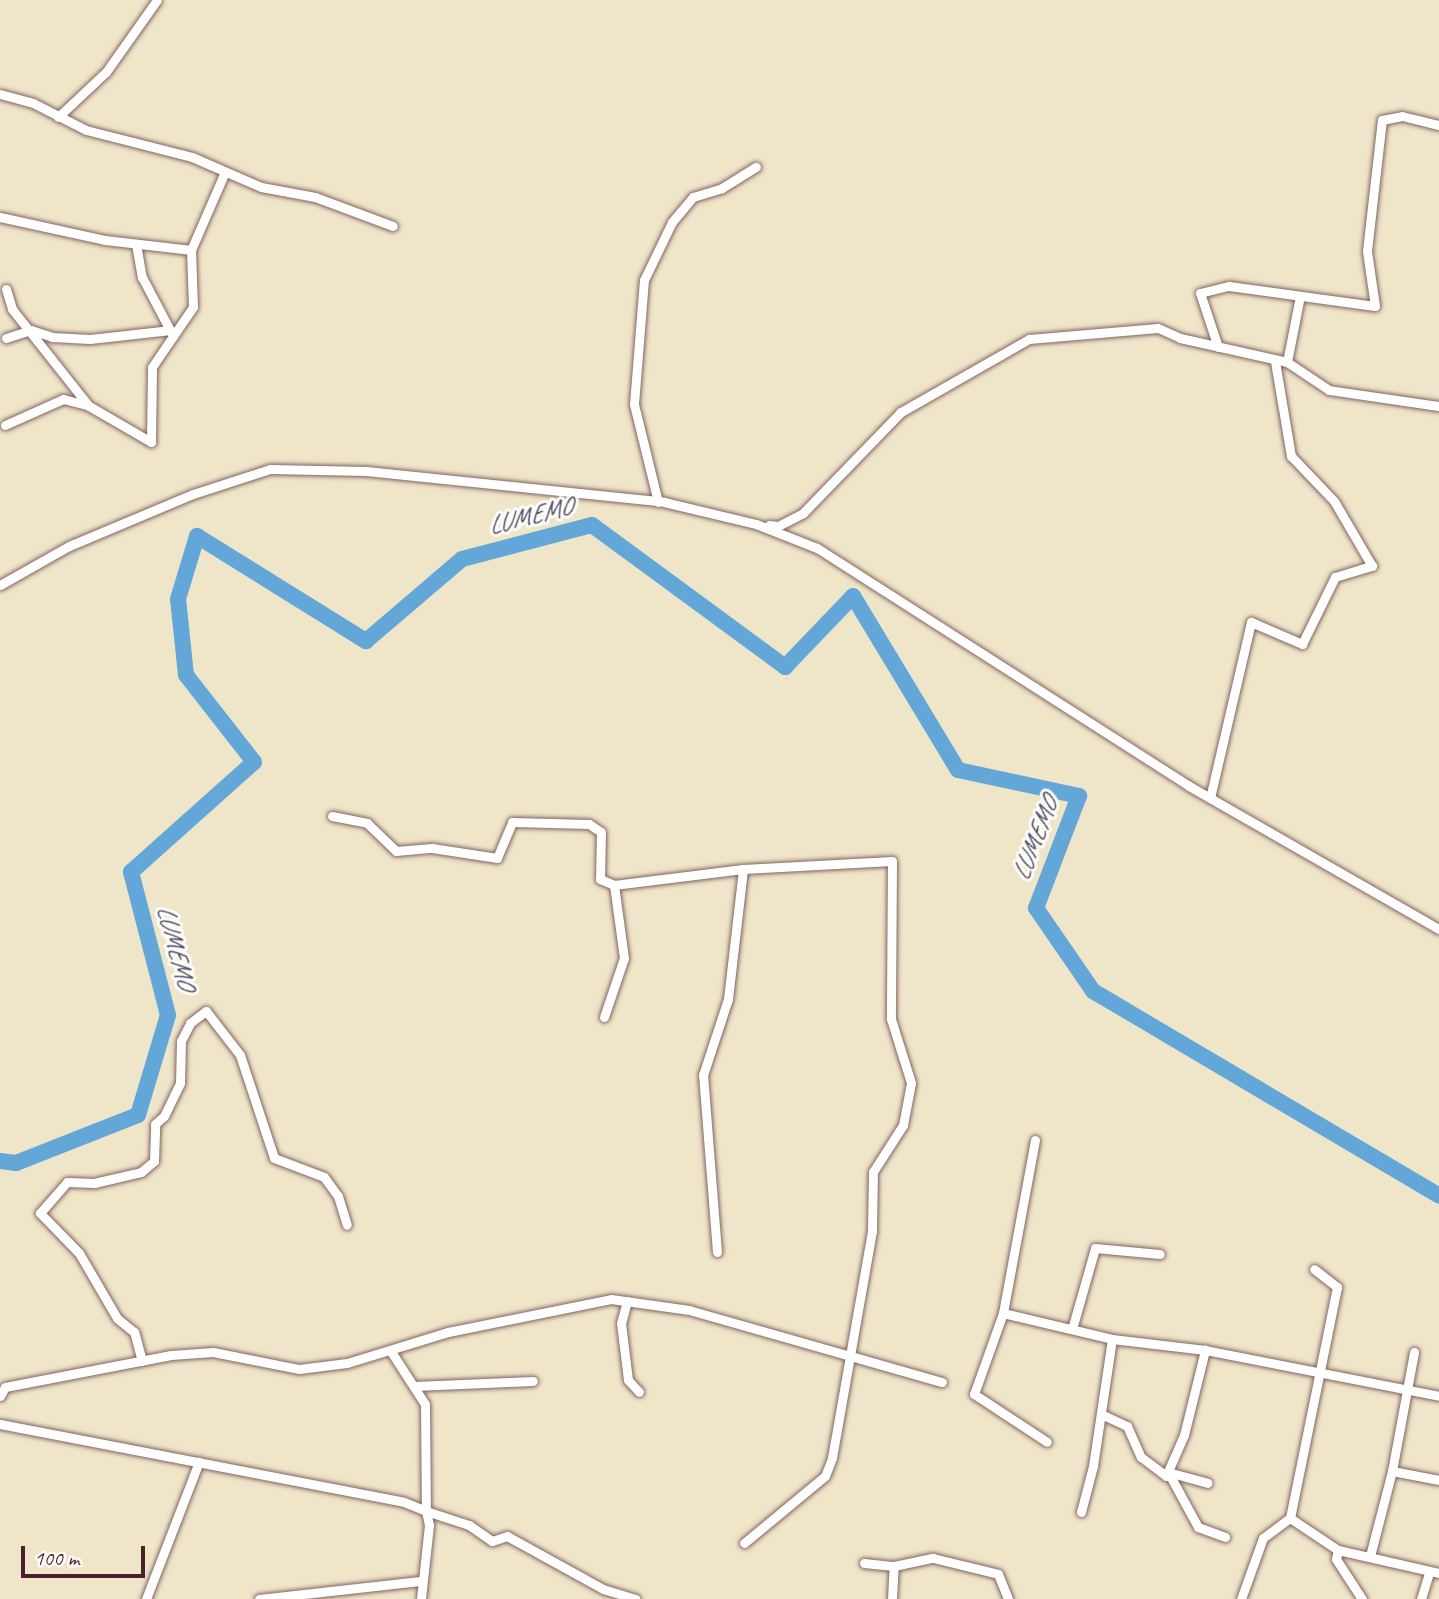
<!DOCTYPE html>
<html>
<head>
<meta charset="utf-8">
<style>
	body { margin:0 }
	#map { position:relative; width:1439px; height:1599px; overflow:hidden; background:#efe5c8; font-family:Caveat,sans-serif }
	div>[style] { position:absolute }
	.river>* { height:16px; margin:-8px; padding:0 8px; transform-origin:8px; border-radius:8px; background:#63a7d8 }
	.roads { filter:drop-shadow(0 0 2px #846462) drop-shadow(0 0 2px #846462) }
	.minor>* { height:9px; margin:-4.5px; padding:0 4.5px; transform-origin:4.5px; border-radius:4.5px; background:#fff }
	span { translate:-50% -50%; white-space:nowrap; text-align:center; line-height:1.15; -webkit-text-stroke:6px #fdfcf7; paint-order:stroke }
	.water-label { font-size:26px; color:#545570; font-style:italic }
	.scale { position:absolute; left:21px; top:1546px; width:124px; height:32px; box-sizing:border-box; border:4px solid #4a1f2b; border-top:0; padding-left:9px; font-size:21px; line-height:24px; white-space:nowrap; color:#4a1f2b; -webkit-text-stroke:5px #fdfcf7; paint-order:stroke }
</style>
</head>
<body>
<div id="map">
	<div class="river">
		<div style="left:0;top:1161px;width:16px;rotate:7deg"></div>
		<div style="left:16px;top:1163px;width:131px;rotate:-21.5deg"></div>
		<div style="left:138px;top:1115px;width:104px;rotate:-73.3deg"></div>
		<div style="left:168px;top:1015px;width:148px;rotate:-104.5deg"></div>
		<div style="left:131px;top:872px;width:165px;rotate:-41.8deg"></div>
		<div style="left:254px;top:762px;width:110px;rotate:-128deg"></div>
		<div style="left:186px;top:675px;width:76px;rotate:-96deg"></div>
		<div style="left:178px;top:599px;width:66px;rotate:-73.2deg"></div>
		<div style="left:197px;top:536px;width:199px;rotate:31.9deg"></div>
		<div style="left:366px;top:641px;width:126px;rotate:-40.5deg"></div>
		<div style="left:462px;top:559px;width:134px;rotate:-14.7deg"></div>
		<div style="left:592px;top:525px;width:240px;rotate:36.3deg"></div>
		<div style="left:785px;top:667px;width:98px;rotate:-46.2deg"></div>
		<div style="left:853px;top:596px;width:203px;rotate:58.9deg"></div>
		<div style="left:958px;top:770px;width:124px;rotate:12.1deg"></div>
		<div style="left:1079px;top:796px;width:120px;rotate:111deg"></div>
		<div style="left:1036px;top:908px;width:101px;rotate:55.5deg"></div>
		<div style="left:1093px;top:991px;width:402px;rotate:30.6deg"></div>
	</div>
	<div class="roads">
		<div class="minor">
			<div style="left:0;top:94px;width:34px;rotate:15deg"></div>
			<div style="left:33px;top:103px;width:59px;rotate:27deg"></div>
			<div style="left:86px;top:130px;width:109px;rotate:14.3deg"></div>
			<div style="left:192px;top:157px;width:75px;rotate:23.5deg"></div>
			<div style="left:261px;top:187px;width:55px;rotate:10.5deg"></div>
			<div style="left:315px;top:197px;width:83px;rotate:20.4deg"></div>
			<div style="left:58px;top:117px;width:66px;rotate:-43.2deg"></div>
			<div style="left:106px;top:72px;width:88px;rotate:-54.7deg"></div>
			<div style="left:0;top:217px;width:107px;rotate:12.4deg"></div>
			<div style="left:105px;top:240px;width:87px;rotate:6.6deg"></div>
			<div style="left:136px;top:244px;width:34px;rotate:80deg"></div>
			<div style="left:142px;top:277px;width:60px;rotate:62.2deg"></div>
			<div style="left:6px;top:289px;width:21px;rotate:73deg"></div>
			<div style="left:12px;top:309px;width:124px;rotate:51.6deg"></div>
			<div style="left:89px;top:406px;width:72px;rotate:30.1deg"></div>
			<div style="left:151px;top:442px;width:75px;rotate:-89.2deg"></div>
			<div style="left:152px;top:367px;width:73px;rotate:-55.7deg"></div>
			<div style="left:193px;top:307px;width:57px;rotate:-92deg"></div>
			<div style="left:191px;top:250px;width:83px;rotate:-66.5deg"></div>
			<div style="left:6px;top:338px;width:26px;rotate:-18deg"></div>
			<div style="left:31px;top:330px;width:22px;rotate:18deg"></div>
			<div style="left:52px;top:337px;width:38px;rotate:3deg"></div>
			<div style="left:90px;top:339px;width:81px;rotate:-6.4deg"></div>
			<div style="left:170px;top:330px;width:6px;rotate:59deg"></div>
			<div style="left:1218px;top:347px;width:57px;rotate:-108.4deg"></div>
			<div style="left:1200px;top:293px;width:30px;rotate:-14deg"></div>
			<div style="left:1229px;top:286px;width:147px;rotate:7.8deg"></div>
			<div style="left:1375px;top:306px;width:56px;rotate:-98.3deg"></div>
			<div style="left:1367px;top:251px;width:132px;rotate:-83.5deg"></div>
			<div style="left:1382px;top:120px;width:20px;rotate:-11deg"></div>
			<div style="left:1402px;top:116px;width:38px;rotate:14deg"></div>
			<div style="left:1287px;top:362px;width:67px;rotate:-78.9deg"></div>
			<div style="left:5px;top:425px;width:64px;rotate:-24.1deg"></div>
			<div style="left:63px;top:399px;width:25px;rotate:14deg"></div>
			<div style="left:658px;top:502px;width:101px;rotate:-103.8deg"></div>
			<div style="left:634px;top:404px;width:124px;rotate:-85.4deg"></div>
			<div style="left:644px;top:280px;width:64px;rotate:-64.2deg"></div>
			<div style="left:672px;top:222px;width:33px;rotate:-50deg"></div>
			<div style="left:693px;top:197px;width:30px;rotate:-17deg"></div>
			<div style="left:722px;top:188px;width:40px;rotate:-32deg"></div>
			<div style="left:769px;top:525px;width:9px;rotate:6deg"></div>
			<div style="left:778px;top:526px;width:28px;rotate:-27deg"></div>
			<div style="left:803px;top:513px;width:141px;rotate:-45.9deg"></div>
			<div style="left:901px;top:412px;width:147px;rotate:-29.7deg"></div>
			<div style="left:1029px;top:339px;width:129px;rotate:-4.9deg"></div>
			<div style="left:1158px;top:328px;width:24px;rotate:24deg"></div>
			<div style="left:1180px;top:338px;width:110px;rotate:12.6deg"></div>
			<div style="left:1287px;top:362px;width:50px;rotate:33.7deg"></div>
			<div style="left:1329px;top:390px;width:111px;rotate:8.3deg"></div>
			<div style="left:0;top:585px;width:79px;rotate:-29.5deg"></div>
			<div style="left:69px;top:546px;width:134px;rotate:-22.8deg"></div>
			<div style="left:193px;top:494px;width:81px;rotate:-18deg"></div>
			<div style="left:270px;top:469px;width:96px;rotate:1.2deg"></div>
			<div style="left:366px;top:471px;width:300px;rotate:5.9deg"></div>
			<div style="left:664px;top:502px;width:95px;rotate:13.4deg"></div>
			<div style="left:756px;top:524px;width:66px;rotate:21.5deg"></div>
			<div style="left:817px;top:548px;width:442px;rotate:32.6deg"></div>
			<div style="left:1189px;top:786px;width:288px;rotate:29.8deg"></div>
			<div style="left:1210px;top:798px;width:181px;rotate:-76.9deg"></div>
			<div style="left:1251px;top:622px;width:56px;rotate:23.3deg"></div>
			<div style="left:1302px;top:644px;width:75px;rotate:-63.8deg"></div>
			<div style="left:1335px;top:577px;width:39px;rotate:-17deg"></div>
			<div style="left:1372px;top:566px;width:75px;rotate:-120.3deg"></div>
			<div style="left:1334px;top:501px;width:62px;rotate:-133.7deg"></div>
			<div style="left:1291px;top:456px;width:96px;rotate:-99.6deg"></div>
			<div style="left:332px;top:816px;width:36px;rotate:11deg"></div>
			<div style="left:367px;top:823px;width:40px;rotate:44deg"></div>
			<div style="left:396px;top:851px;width:36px;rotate:-5deg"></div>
			<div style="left:432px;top:848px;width:66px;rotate:8.7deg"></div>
			<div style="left:497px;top:858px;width:39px;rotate:-67deg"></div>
			<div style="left:512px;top:822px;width:77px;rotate:1.5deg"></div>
			<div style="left:589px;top:824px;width:14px;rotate:34deg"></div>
			<div style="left:601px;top:832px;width:47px;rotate:91.2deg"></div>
			<div style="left:600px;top:879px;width:15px;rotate:23deg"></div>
			<div style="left:604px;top:1017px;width:62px;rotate:-71.3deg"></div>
			<div style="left:624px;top:958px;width:74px;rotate:-97.8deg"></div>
			<div style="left:614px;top:885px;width:130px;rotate:-7.1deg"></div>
			<div style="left:743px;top:869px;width:149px;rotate:-3.1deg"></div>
			<div style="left:892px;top:861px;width:158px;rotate:90.4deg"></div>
			<div style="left:891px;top:1019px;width:67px;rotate:72.6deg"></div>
			<div style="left:911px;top:1083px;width:43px;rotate:100.8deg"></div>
			<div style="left:903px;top:1125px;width:56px;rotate:122.6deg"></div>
			<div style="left:873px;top:1172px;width:59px;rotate:91deg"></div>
			<div style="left:872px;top:1231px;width:230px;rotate:100deg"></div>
			<div style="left:832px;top:1458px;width:19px;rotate:111deg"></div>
			<div style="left:825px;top:1476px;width:105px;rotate:140.4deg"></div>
			<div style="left:1035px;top:1140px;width:176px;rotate:100.5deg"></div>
			<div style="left:1003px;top:1313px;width:86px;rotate:109.7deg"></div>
			<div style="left:974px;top:1394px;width:87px;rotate:33.3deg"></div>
			<div style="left:717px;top:1252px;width:178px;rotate:-94.5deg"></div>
			<div style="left:703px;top:1075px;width:80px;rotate:-71.8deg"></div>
			<div style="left:728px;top:999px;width:131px;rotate:-83.4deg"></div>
			<div style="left:627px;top:1301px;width:23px;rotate:105deg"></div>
			<div style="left:621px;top:1323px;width:57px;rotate:83deg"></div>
			<div style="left:628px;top:1380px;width:16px;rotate:47deg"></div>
			<div style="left:1003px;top:1313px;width:112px;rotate:13.4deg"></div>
			<div style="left:1112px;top:1339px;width:94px;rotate:6.7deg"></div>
			<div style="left:1205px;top:1350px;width:238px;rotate:11.1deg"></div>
			<div style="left:1072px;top:1329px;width:84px;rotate:-74.1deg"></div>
			<div style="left:1095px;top:1248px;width:65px;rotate:5.3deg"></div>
			<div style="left:390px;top:1350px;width:64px;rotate:57.1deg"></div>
			<div style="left:425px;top:1404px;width:107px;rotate:89.5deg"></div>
			<div style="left:426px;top:1511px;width:45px;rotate:18deg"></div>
			<div style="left:469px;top:1525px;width:28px;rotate:35deg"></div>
			<div style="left:492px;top:1541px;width:16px;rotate:-18deg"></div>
			<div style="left:507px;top:1536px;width:110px;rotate:28.9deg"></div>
			<div style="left:603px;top:1589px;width:34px;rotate:17deg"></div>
			<div style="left:142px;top:1361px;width:30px;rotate:-105deg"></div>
			<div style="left:134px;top:1332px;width:22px;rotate:-141deg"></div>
			<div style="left:117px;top:1318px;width:75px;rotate:-120.3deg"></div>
			<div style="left:79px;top:1253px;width:56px;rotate:-134.3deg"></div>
			<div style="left:40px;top:1213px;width:41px;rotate:-48.9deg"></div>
			<div style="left:67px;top:1182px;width:27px;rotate:2deg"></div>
			<div style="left:94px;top:1183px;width:48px;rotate:-13.2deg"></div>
			<div style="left:141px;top:1172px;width:17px;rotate:-40deg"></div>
			<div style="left:154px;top:1161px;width:37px;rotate:-88deg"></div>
			<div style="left:155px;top:1124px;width:12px;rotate:-42deg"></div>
			<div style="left:164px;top:1116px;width:37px;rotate:-64deg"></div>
			<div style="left:180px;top:1083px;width:42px;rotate:-88.6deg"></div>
			<div style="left:181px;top:1041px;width:20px;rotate:-63deg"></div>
			<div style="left:190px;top:1023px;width:20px;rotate:-37deg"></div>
			<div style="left:206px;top:1011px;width:56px;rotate:52.3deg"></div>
			<div style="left:240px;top:1055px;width:108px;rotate:71.7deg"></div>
			<div style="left:274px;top:1158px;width:53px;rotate:20.8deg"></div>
			<div style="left:324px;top:1177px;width:24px;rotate:54deg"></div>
			<div style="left:338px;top:1196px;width:30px;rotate:73deg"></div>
			<div style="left:414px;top:1386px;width:119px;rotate:-2.4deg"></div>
			<div style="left:0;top:1396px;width:10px;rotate:-61deg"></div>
			<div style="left:5px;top:1387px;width:169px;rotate:-10.9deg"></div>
			<div style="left:171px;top:1355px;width:42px;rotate:-4.1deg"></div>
			<div style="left:213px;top:1352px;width:88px;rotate:11.2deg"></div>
			<div style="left:299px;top:1369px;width:48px;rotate:-7.1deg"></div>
			<div style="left:347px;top:1363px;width:106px;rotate:-17.1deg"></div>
			<div style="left:448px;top:1332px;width:166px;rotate:-11.4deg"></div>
			<div style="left:611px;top:1299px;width:79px;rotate:8deg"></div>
			<div style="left:689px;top:1310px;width:263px;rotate:15.9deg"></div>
			<div style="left:1101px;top:1414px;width:29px;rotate:25deg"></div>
			<div style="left:1127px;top:1426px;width:34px;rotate:66deg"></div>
			<div style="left:1141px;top:1457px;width:31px;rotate:37deg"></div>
			<div style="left:1166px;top:1476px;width:45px;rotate:-66.3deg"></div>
			<div style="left:1184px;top:1435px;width:88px;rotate:-76.1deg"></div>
			<div style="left:0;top:1424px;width:411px;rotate:10.9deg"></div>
			<div style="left:404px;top:1502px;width:24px;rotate:22deg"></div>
			<div style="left:426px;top:1511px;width:14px;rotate:78deg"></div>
			<div style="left:429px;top:1525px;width:74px;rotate:96.2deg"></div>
			<div style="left:1392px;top:1471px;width:48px;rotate:10.8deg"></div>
			<div style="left:1168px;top:1472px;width:63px;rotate:61.4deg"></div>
			<div style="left:1198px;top:1527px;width:29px;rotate:20deg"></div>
			<div style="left:1168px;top:1472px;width:41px;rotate:15.4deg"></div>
			<div style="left:1081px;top:1512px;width:48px;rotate:-75.4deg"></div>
			<div style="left:1093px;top:1466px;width:128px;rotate:-81.5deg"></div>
			<div style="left:1290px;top:1518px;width:58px;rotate:33.7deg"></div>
			<div style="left:1338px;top:1550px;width:104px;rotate:12.8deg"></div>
			<div style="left:1338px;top:1550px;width:9px;rotate:103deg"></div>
			<div style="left:1336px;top:1559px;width:48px;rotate:57deg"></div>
			<div style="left:1370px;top:1556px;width:88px;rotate:-75.5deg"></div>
			<div style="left:1392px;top:1471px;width:121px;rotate:-79.5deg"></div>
			<div style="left:864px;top:1563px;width:30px;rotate:6deg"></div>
			<div style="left:894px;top:1566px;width:40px;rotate:-12deg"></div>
			<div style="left:933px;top:1558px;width:67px;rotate:13.8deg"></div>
			<div style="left:998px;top:1574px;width:27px;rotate:68deg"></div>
			<div style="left:146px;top:1599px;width:147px;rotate:-68.9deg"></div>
			<div style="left:259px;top:1599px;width:162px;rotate:-6.4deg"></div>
			<div style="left:892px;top:1599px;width:33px;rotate:-87deg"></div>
			<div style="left:1241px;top:1599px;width:65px;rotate:-70.2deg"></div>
			<div style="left:1263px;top:1538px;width:34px;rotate:-37deg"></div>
			<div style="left:1290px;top:1518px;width:236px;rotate:-78.5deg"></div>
			<div style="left:1337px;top:1287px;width:29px;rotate:-142deg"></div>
			<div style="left:1421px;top:1599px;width:28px;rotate:-73deg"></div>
		</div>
	</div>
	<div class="water-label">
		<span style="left:530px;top:516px;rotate:-14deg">LUMEMO</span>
		<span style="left:1035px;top:839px;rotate:-69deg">LUMEMO</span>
		<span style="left:176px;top:947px;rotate:75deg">LUMEMO</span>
	</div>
	<div class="scale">100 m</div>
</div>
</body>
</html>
